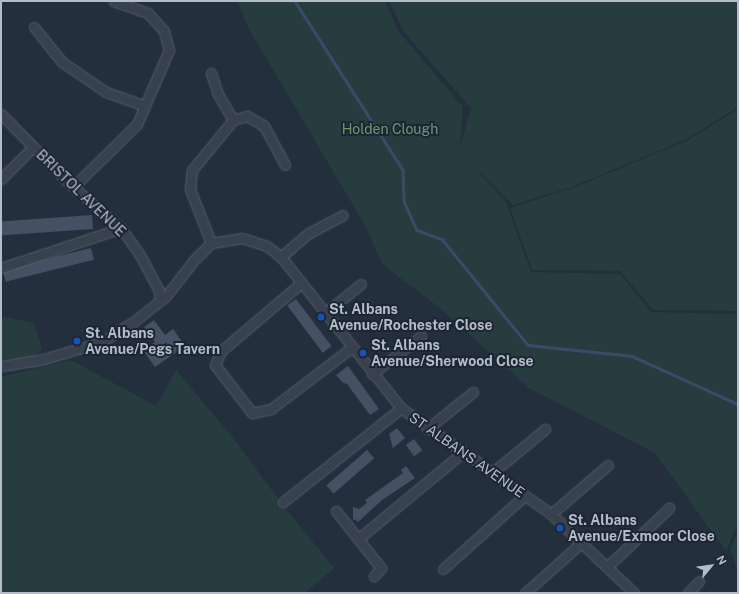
<!DOCTYPE html>
<html>
<head>
<meta charset="utf-8">
<style>
	body { margin:0 }
	#map { position:relative; width:739px; height:594px; overflow:hidden; background:#242f3e; font-family:"Public Sans",sans-serif }
	div>[style] { position:absolute }
	.green>* { inset:0; background:#263c3f }
	.stream>* { height:2.5px; margin:-1.25px; padding:0 1.25px; transform-origin:1.25px; border-radius:1.25px; background:#394c67 }
	.building>* { inset:0; background:#455162; transform-origin:0 0 }
	.roads { filter:drop-shadow(0 0 1px #565f6c) drop-shadow(0 0 1px #565f6c) }
	.minor>* { height:9px; margin:-4.5px; padding:0 4.5px; transform-origin:4.5px; border-radius:4.5px; background:#38414e }
	.dots>* { width:11px; height:11px; translate:-50% -50%; box-sizing:border-box; border:2px solid #1d2633; border-radius:50% }
	span { translate:-50% -50%; white-space:nowrap; text-align:center; line-height:1.15; -webkit-text-stroke:4px #1d2633; paint-order:stroke }
	.park-label { font-size:14px; color:#6b9a76 }
	.street-label { font-size:14px; color:#b4bcc9 }
	.poi-label { font-size:14px; color:#b4bcc9; font-weight:700 }
	.left { translate:0 -50%; text-align:left }
	.frame { position:absolute; inset:0; border:2px solid #b4bcc9; pointer-events:none }
	.north { position:absolute; left:691px; top:546px; width:40px; height:40px; -webkit-text-stroke:3px #1d2633; paint-order:stroke; rotate:61deg; font-size:11px; font-weight:700; line-height:16px; text-align:center; color:#b4bcc9 }
	.north::after { content:''; display:block; margin:auto; width:14px; height:18px; background:#b4bcc9; clip-path:polygon(50% 0,100% 100%,50% 72%,0 100%) }
</style>
</head>
<body>
<div id="map">
	<div class="green">
		<div style="clip-path:polygon(237px 1px,385px 1px,399px 32px,463px 107px,460px 148px,471px 108px,403px 31px,389px 1px,738px 1px,738px 107px,685px 140px,572px 187px,513px 205px,469px 162px,506px 202px,531px 272px,620px 274px,651px 312px,738px 314px,738px 523px,726px 551px,655px 453px,529px 388px,440px 308px,383px 265px,363px 222px,249px 29px)"></div>
		<div style="clip-path:polygon(738px 109px,738px 311px,653px 310px,620px 271px,532px 270px,510px 208px,575px 187px,688px 140px)"></div>
		<div style="clip-path:polygon(1px 316px,34px 323px,42px 349px,35px 356px,1px 360px)"></div>
		<div style="clip-path:polygon(71px 360px,156px 406px,176px 370px,230px 434px,285px 508px,334px 568px,305px 593px,1px 593px,1px 377px)"></div>
		<div style="clip-path:polygon(738px 531px,738px 572px,730px 549px)"></div>
	</div>
	<div class="stream">
		<div style="left:295px;top:1px;width:201px;rotate:57.4deg"></div>
		<div style="left:403px;top:170px;width:31px;rotate:88deg"></div>
		<div style="left:404px;top:201px;width:32px;rotate:66deg"></div>
		<div style="left:417px;top:230px;width:27px;rotate:20deg"></div>
		<div style="left:442px;top:239px;width:136px;rotate:50.9deg"></div>
		<div style="left:528px;top:345px;width:105px;rotate:6deg"></div>
		<div style="left:632px;top:356px;width:116px;rotate:24.4deg"></div>
	</div>
	<div class="building">
		<div style="left:92px;top:215px;width:14px;height:95px;rotate:86deg"></div>
		<div style="left:91px;top:248px;width:12px;height:91px;rotate:76deg"></div>
		<div style="left:296px;top:299px;width:59px;height:11px;rotate:53deg"></div>
		<div style="clip-path:polygon(154px 320px,165px 335px,173px 329px,185px 346px,155px 367px,143px 350px,155px 342px,144px 327px)"></div>
		<div style="clip-path:polygon(348px 366px,379px 409px,370px 415px,347px 384px,343px 383px,336px 375px)"></div>
		<div style="clip-path:polygon(397px 428px,405px 438px,393px 448px,389px 434px)"></div>
		<div style="left:414px;top:439px;width:14px;height:10px;rotate:54deg"></div>
		<div style="left:367px;top:450px;width:11px;height:54px;rotate:49deg"></div>
		<div style="clip-path:polygon(406px 466px,415px 478px,382px 500px,358px 522px,355px 519px,353px 521px,353px 507px,359px 509px,367px 503px,365px 500px,403px 473px,401px 470px)"></div>
	</div>
	<div class="roads">
		<div class="minor">
			<div style="left:34px;top:27px;width:45px;rotate:51.3deg"></div>
			<div style="left:62px;top:62px;width:53px;rotate:34.3deg"></div>
			<div style="left:106px;top:92px;width:41px;rotate:19.7deg"></div>
			<div style="left:211px;top:73px;width:22px;rotate:72deg"></div>
			<div style="left:218px;top:94px;width:30px;rotate:60deg"></div>
			<div style="left:1px;top:114px;width:103px;rotate:45.4deg"></div>
			<div style="left:73px;top:187px;width:63px;rotate:40.5deg"></div>
			<div style="left:121px;top:228px;width:33px;rotate:55deg"></div>
			<div style="left:140px;top:255px;width:40px;rotate:62deg"></div>
			<div style="left:159px;top:290px;width:11px;rotate:85deg"></div>
			<div style="left:1px;top:179px;width:45px;rotate:-45deg"></div>
			<div style="left:73px;top:187px;width:90px;rotate:-44.5deg"></div>
			<div style="left:137px;top:124px;width:81px;rotate:-66.6deg"></div>
			<div style="left:169px;top:50px;width:20px;rotate:-105deg"></div>
			<div style="left:164px;top:31px;width:24px;rotate:-132deg"></div>
			<div style="left:148px;top:13px;width:36px;rotate:-161deg"></div>
			<div style="left:211px;top:243px;width:58px;rotate:-111.3deg"></div>
			<div style="left:190px;top:189px;width:19px;rotate:-84deg"></div>
			<div style="left:192px;top:170px;width:65px;rotate:-50.6deg"></div>
			<div style="left:233px;top:120px;width:15px;rotate:-16deg"></div>
			<div style="left:247px;top:116px;width:20px;rotate:30deg"></div>
			<div style="left:264px;top:126px;width:44px;rotate:61.7deg"></div>
			<div style="left:281px;top:257px;width:37px;rotate:-41deg"></div>
			<div style="left:309px;top:233px;width:38px;rotate:-28deg"></div>
			<div style="left:1px;top:268px;width:126px;rotate:-18.4deg"></div>
			<div style="left:301px;top:283px;width:105px;rotate:139.6deg"></div>
			<div style="left:221px;top:351px;width:15px;rotate:113deg"></div>
			<div style="left:215px;top:365px;width:61px;rotate:52.4deg"></div>
			<div style="left:252px;top:413px;width:19px;rotate:-12deg"></div>
			<div style="left:271px;top:409px;width:101px;rotate:-37.3deg"></div>
			<div style="left:325px;top:313px;width:46px;rotate:-38.9deg"></div>
			<div style="left:1px;top:366px;width:44px;rotate:-9.2deg"></div>
			<div style="left:44px;top:359px;width:59px;rotate:-16.6deg"></div>
			<div style="left:101px;top:342px;width:36px;rotate:-32deg"></div>
			<div style="left:132px;top:323px;width:43px;rotate:-38.5deg"></div>
			<div style="left:166px;top:296px;width:46px;rotate:-52.1deg"></div>
			<div style="left:194px;top:260px;width:24px;rotate:-45deg"></div>
			<div style="left:211px;top:243px;width:31px;rotate:-9deg"></div>
			<div style="left:242px;top:238px;width:26px;rotate:18deg"></div>
			<div style="left:267px;top:246px;width:18px;rotate:38deg"></div>
			<div style="left:281px;top:257px;width:193px;rotate:51.5deg"></div>
			<div style="left:401px;top:408px;width:184px;rotate:35.2deg"></div>
			<div style="left:551px;top:514px;width:115px;rotate:43.6deg"></div>
			<div style="left:372px;top:374px;width:62px;rotate:-37.8deg"></div>
			<div style="left:427px;top:429px;width:59px;rotate:-38.8deg"></div>
			<div style="left:492px;top:473px;width:69px;rotate:-39.7deg"></div>
			<div style="left:283px;top:502px;width:151px;rotate:-38.5deg"></div>
			<div style="left:336px;top:511px;width:73px;rotate:51.7deg"></div>
			<div style="left:381px;top:568px;width:11px;rotate:131deg"></div>
			<div style="left:551px;top:514px;width:75px;rotate:-40.7deg"></div>
			<div style="left:358px;top:539px;width:135px;rotate:-39.6deg"></div>
			<div style="left:607px;top:567px;width:86px;rotate:-43.6deg"></div>
			<div style="left:443px;top:569px;width:109px;rotate:-42deg"></div>
			<div style="left:525px;top:593px;width:75px;rotate:-41.8deg"></div>
			<div style="left:688px;top:593px;width:16px;rotate:-47deg"></div>
		</div>
	</div>
	<div class="dots">
		<div style="left:321px;top:317px;background:#1a4fb4"></div>
		<div style="left:77px;top:341px;background:#1a4fb4"></div>
		<div style="left:363px;top:353px;background:#1a4fb4"></div>
		<div style="left:560px;top:528px;background:#1a4fb4"></div>
	</div>
	<div class="park-label">
		<span style="left:390px;top:129px">Holden Clough</span>
	</div>
	<div class="street-label">
		<span style="left:81px;top:193px;rotate:44deg">BRISTOL AVENUE</span>
		<span style="left:467px;top:455px;rotate:35deg">ST ALBANS AVENUE</span>
	</div>
	<div class="poi-label">
		<span class="left" style="left:329px;top:317px">St. Albans<br>Avenue/Rochester Close</span>
		<span class="left" style="left:85px;top:341px">St. Albans<br>Avenue/Pegs Tavern</span>
		<span class="left" style="left:371px;top:353px">St. Albans<br>Avenue/Sherwood Close</span>
		<span class="left" style="left:568px;top:528px">St. Albans<br>Avenue/Exmoor Close</span>
	</div>
	<div class="frame"></div>
	<div class="north">N</div>
</div>
</body>
</html>
